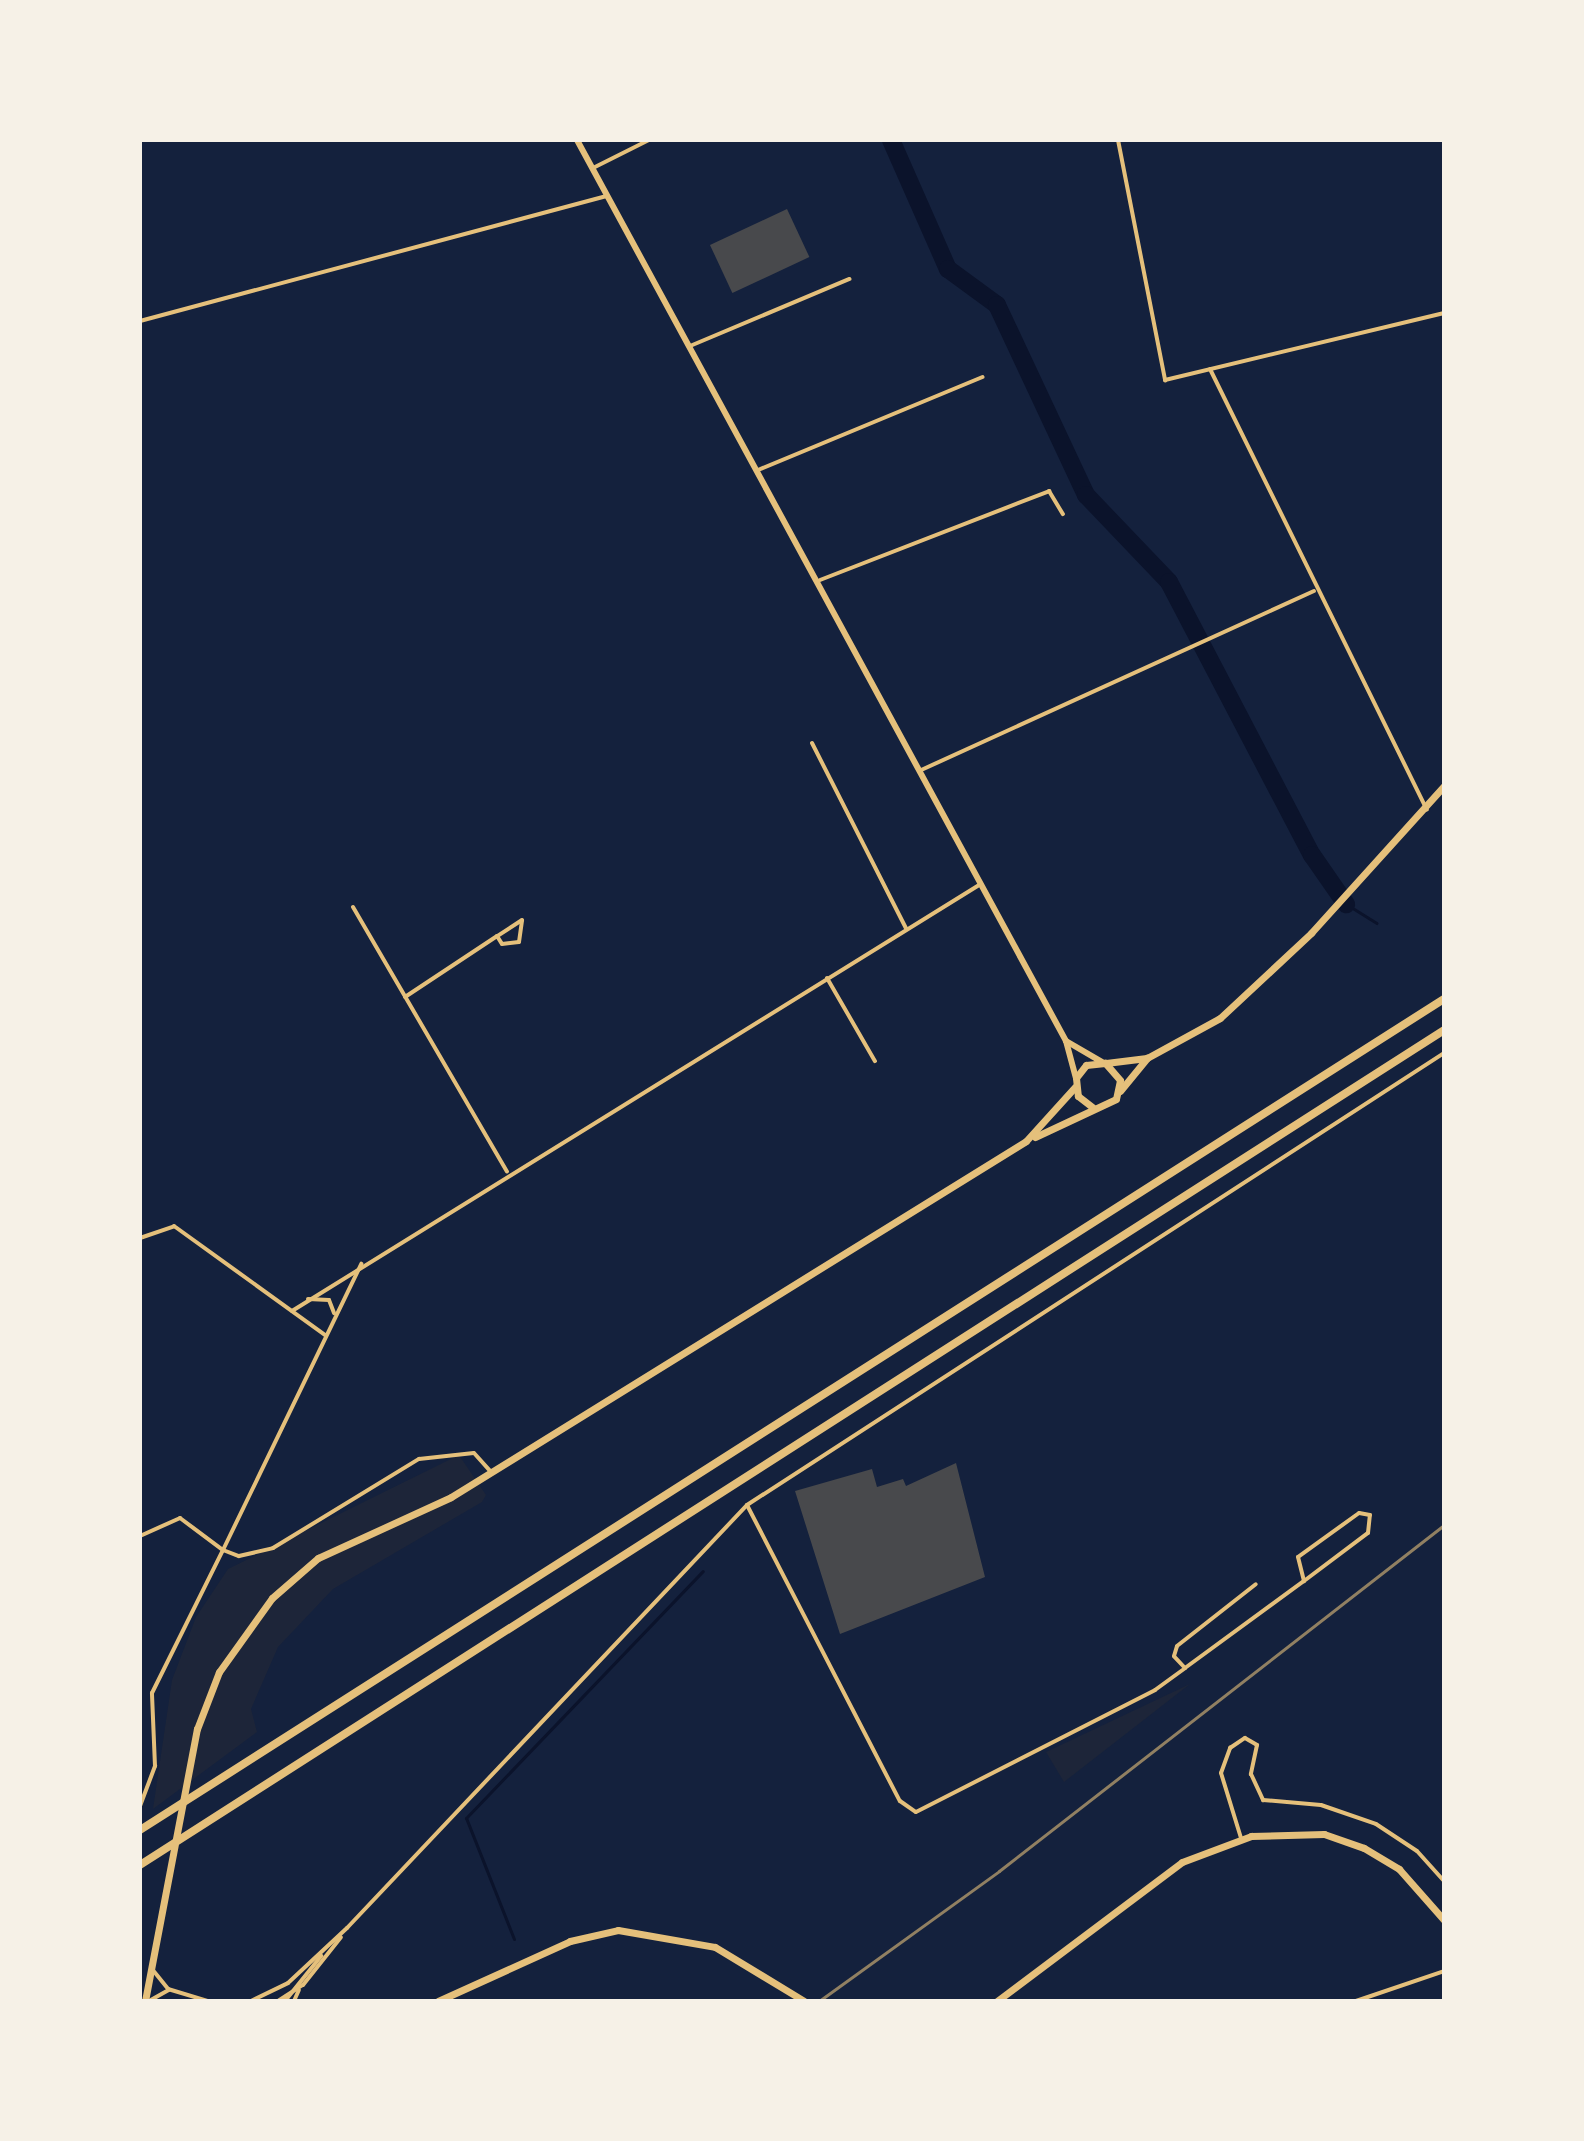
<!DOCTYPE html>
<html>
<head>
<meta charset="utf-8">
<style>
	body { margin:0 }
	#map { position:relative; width:1584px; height:2141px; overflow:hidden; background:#14213d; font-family:"Work Sans",sans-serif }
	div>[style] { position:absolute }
	.green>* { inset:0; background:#1d2539 }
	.stream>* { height:3px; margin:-1.5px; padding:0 1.5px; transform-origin:1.5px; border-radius:1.5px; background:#0b132b }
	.river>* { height:18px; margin:-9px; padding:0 9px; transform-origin:9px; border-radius:9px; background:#0b132b }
	.building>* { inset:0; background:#48494c; transform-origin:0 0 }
	.minor>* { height:4px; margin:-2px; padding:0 2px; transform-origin:2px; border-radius:2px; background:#e5c07b }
	.secondary>* { height:6px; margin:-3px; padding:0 3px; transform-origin:3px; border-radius:3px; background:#e5c07b }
	.primary>* { height:7px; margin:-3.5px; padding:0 3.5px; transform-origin:3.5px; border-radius:3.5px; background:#e5c07b }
	.motorway>* { height:8px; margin:-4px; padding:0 4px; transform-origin:4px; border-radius:4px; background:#e5c07b }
	.rail>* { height:3px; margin:-1.5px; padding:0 1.5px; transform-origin:1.5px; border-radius:1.5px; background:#918062 }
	span { translate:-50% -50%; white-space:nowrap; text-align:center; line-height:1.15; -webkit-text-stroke:8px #f6f1e7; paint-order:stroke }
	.frame { position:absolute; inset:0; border:142px solid #f6f1e7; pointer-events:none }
</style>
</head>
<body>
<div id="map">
	<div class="green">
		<div style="clip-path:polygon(459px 1455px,486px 1495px,482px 1502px,333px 1589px,278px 1647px,251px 1709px,257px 1732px,153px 1809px,172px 1680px,196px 1617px,228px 1569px)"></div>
		<div style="clip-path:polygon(1190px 1684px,1064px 1782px,1046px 1752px)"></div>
	</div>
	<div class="stream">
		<div style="left:1346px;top:904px;width:36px;rotate:32deg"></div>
		<div style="left:514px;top:1939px;width:130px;rotate:-111.6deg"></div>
		<div style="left:466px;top:1818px;width:342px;rotate:-46.2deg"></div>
	</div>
	<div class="river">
		<div style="left:891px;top:140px;width:141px;rotate:66.2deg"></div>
		<div style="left:948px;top:269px;width:61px;rotate:36.3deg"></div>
		<div style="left:997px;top:305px;width:210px;rotate:64.9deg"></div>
		<div style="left:1086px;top:495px;width:120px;rotate:46.3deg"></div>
		<div style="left:1169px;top:582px;width:308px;rotate:62.4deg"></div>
		<div style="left:1312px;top:855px;width:60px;rotate:55.2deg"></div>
	</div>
	<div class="building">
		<div style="left:787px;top:209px;width:53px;height:85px;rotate:65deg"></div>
		<div style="clip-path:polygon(956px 1463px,985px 1577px,840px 1634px,795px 1491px,872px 1469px,877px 1487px,903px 1479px,906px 1486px)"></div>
	</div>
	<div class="minor">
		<div style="left:1118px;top:140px;width:245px;rotate:78.9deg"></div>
		<div style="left:1165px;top:380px;width:287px;rotate:-13.5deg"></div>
		<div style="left:593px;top:168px;width:63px;rotate:-26.6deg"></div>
		<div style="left:140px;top:321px;width:484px;rotate:-15deg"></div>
		<div style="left:690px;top:346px;width:173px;rotate:-22.8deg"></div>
		<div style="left:1210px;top:369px;width:491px;rotate:63.8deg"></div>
		<div style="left:758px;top:470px;width:243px;rotate:-22.5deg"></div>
		<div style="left:820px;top:580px;width:246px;rotate:-21.2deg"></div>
		<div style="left:1049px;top:491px;width:27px;rotate:59deg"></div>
		<div style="left:812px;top:743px;width:208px;rotate:63.1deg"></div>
		<div style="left:919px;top:771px;width:434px;rotate:-24.5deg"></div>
		<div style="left:353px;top:907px;width:306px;rotate:59.8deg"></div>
		<div style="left:827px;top:978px;width:96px;rotate:60deg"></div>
		<div style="left:405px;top:997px;width:110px;rotate:-33.5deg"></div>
		<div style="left:497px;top:936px;width:9px;rotate:58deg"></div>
		<div style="left:502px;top:944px;width:17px;rotate:-7deg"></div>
		<div style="left:519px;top:942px;width:22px;rotate:-82deg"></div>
		<div style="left:522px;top:920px;width:30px;rotate:147deg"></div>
		<div style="left:140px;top:1238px;width:36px;rotate:-19deg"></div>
		<div style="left:174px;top:1226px;width:186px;rotate:35.8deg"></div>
		<div style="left:308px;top:1299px;width:21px;rotate:3deg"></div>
		<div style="left:329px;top:1300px;width:14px;rotate:69deg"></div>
		<div style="left:292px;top:1311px;width:808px;rotate:-31.8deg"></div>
		<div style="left:747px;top:1505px;width:333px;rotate:62.7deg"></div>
		<div style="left:900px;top:1801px;width:19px;rotate:35deg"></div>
		<div style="left:916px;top:1812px;width:268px;rotate:-27deg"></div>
		<div style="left:1155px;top:1690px;width:37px;rotate:-36deg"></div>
		<div style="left:1185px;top:1668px;width:147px;rotate:-36.2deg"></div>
		<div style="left:1304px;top:1581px;width:80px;rotate:-36.9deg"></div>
		<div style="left:1368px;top:1533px;width:18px;rotate:-84deg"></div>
		<div style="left:1370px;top:1515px;width:11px;rotate:-170deg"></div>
		<div style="left:1359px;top:1513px;width:75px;rotate:144.2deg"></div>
		<div style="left:1298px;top:1557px;width:25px;rotate:76deg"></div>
		<div style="left:140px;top:1536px;width:44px;rotate:-24.2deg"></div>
		<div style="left:180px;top:1518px;width:54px;rotate:36.7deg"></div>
		<div style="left:223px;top:1550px;width:318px;rotate:-64.2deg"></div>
		<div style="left:1185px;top:1668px;width:16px;rotate:-133deg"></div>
		<div style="left:1174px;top:1656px;width:10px;rotate:-73deg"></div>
		<div style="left:1177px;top:1646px;width:100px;rotate:-38.1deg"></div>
		<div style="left:140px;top:1806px;width:43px;rotate:-69.4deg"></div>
		<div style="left:155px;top:1766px;width:73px;rotate:-92.4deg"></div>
		<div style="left:152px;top:1693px;width:160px;rotate:-63.6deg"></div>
		<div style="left:223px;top:1550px;width:17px;rotate:21deg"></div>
		<div style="left:239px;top:1556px;width:35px;rotate:-13deg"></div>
		<div style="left:273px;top:1548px;width:171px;rotate:-31.4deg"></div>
		<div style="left:419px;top:1459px;width:55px;rotate:-6.2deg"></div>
		<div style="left:474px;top:1453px;width:25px;rotate:48deg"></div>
		<div style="left:1241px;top:1838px;width:68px;rotate:-107.1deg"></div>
		<div style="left:1221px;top:1773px;width:27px;rotate:-70deg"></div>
		<div style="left:1230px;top:1748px;width:18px;rotate:-34deg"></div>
		<div style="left:1245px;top:1738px;width:14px;rotate:30deg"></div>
		<div style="left:1257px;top:1745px;width:30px;rotate:102deg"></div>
		<div style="left:1251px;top:1774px;width:29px;rotate:65deg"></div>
		<div style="left:1263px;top:1800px;width:58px;rotate:4.9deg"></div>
		<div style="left:1321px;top:1805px;width:58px;rotate:19.1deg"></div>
		<div style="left:1376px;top:1824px;width:49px;rotate:33.4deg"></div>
		<div style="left:1417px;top:1851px;width:40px;rotate:48deg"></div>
		<div style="left:152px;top:1969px;width:26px;rotate:51deg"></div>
		<div style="left:168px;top:1989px;width:42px;rotate:16.7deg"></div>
		<div style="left:149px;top:2001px;width:23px;rotate:-29deg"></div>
		<div style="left:251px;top:2001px;width:41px;rotate:-25.9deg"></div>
		<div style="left:288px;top:1983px;width:81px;rotate:-43deg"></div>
		<div style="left:347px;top:1928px;width:582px;rotate:-46.6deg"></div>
		<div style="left:747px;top:1505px;width:831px;rotate:-32.96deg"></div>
		<div style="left:278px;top:2001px;width:30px;rotate:-33deg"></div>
		<div style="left:303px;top:1985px;width:61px;rotate:-51.6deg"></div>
		<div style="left:285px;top:2001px;width:58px;rotate:-51.3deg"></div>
		<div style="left:294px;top:2001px;width:12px;rotate:-66deg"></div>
		<div style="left:1356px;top:2001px;width:93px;rotate:-18.8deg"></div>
	</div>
	<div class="secondary">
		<div style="left:577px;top:140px;width:1025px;rotate:61.51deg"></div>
		<div style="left:1066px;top:1041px;width:42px;rotate:30.3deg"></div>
		<div style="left:1066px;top:1041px;width:38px;rotate:75deg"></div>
	</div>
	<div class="primary">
		<div style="left:1106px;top:1063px;width:41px;rotate:-7deg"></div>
		<div style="left:1120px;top:1091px;width:43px;rotate:-50.7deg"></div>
		<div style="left:1147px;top:1058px;width:83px;rotate:-28.7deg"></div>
		<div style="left:1220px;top:1018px;width:125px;rotate:-43deg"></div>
		<div style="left:1311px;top:933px;width:198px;rotate:-47.9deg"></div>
		<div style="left:1035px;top:1137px;width:89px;rotate:-25.1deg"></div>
		<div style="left:1116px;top:1099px;width:19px;rotate:-78deg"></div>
		<div style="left:1120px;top:1080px;width:23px;rotate:-131deg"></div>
		<div style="left:1105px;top:1063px;width:19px;rotate:174deg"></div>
		<div style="left:1086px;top:1065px;width:16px;rotate:128deg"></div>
		<div style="left:1076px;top:1078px;width:18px;rotate:84deg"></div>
		<div style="left:1078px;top:1096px;width:18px;rotate:38deg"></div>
		<div style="left:145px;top:2001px;width:277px;rotate:-79.2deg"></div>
		<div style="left:197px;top:1729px;width:61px;rotate:-68.9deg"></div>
		<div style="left:219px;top:1672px;width:91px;rotate:-54.4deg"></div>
		<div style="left:272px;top:1598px;width:61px;rotate:-41deg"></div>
		<div style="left:318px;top:1558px;width:146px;rotate:-24.6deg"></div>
		<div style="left:451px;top:1497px;width:676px;rotate:-31.76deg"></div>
		<div style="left:1026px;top:1141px;width:73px;rotate:-47.8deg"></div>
		<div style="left:438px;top:2001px;width:145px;rotate:-24.4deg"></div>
		<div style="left:570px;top:1941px;width:49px;rotate:-12.9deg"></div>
		<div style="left:618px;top:1930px;width:98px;rotate:9.9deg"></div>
		<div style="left:715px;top:1947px;width:104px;rotate:31.2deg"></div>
		<div style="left:997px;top:2001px;width:231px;rotate:-36.9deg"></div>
		<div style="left:1182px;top:1862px;width:74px;rotate:-20.6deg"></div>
		<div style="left:1251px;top:1836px;width:73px;rotate:-1.6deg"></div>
		<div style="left:1324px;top:1834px;width:42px;rotate:19.3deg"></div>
		<div style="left:1364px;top:1848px;width:41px;rotate:31deg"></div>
		<div style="left:1399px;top:1869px;width:68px;rotate:48.6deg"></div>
	</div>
	<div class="motorway">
		<div style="left:140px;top:1830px;width:1546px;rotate:-32.51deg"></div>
		<div style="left:140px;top:1865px;width:1548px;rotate:-32.63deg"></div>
	</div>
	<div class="rail">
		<div style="left:819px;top:2001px;width:222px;rotate:-35.8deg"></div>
		<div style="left:999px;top:1871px;width:564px;rotate:-37.87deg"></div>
	</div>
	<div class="frame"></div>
</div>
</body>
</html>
